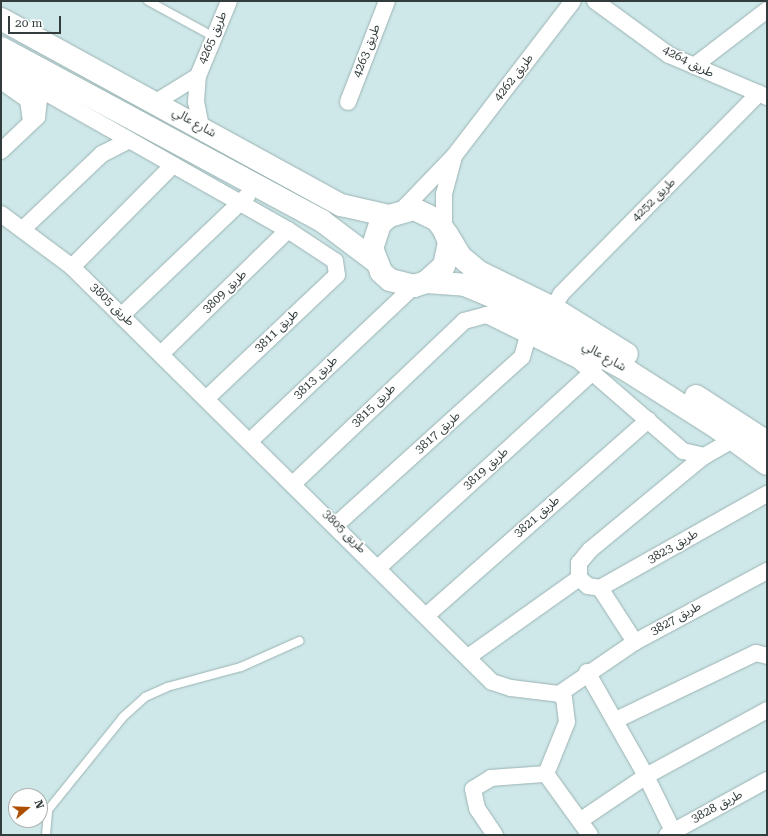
<!DOCTYPE html>
<html>
<head>
<meta charset="utf-8">
<style>
	body { margin:0 }
	#map { position:relative; width:768px; height:836px; overflow:hidden; background:#cee7e8; font-family:"Roboto Serif","Noto Sans Arabic",serif }
	div>[style] { position:absolute }
	.roads { filter:drop-shadow(0 0 1px #9ab2b2) drop-shadow(0 0 1px #9ab2b2) }
	.lane>* { height:8px; margin:-4px; padding:0 4px; transform-origin:4px; border-radius:4px; background:#fff }
	.street>* { height:16px; margin:-8px; padding:0 8px; transform-origin:8px; border-radius:8px; background:#fff }
	.secondary>* { height:22px; margin:-11px; padding:0 11px; transform-origin:11px; border-radius:11px; background:#fff }
	span { translate:-50% -50%; white-space:nowrap; text-align:center; line-height:1.15; -webkit-text-stroke:3.5px #fff; paint-order:stroke }
	.street-label { font-size:12px; color:#323c3c }
	.frame { position:absolute; inset:0; border:2px solid #323c3c; pointer-events:none }
	.north { position:absolute; left:8px; top:788px; width:40px; height:40px; box-sizing:border-box; background:#fff; border:1px solid #adb1b1; border-radius:50%; rotate:71deg; font-size:11px; font-weight:700; line-height:16px; text-align:center; color:#323c3c }
	.north::after { content:''; display:block; margin:auto; width:14px; height:18px; background:#ae4f00; clip-path:polygon(50% 0,100% 100%,50% 72%,0 100%) }
	.scale { position:absolute; left:8px; top:16px; width:53px; height:18px; box-sizing:border-box; border:2px solid #323c3c; border-top:0; padding-left:5px; font-size:12px; line-height:14px; white-space:nowrap; color:#323c3c; -webkit-text-stroke:3px #fff; paint-order:stroke }
</style>
</head>
<body>
<div id="map">
	<div class="roads">
		<div class="lane">
			<div style="left:148px;top:1px;width:75px;rotate:28.6deg"></div>
			<div style="left:46px;top:835px;width:25px;rotate:-85deg"></div>
			<div style="left:48px;top:810px;width:119px;rotate:-51.1deg"></div>
			<div style="left:123px;top:717px;width:30px;rotate:-42deg"></div>
			<div style="left:145px;top:697px;width:24px;rotate:-24deg"></div>
			<div style="left:167px;top:687px;width:77px;rotate:-15.1deg"></div>
			<div style="left:241px;top:667px;width:64px;rotate:-24.1deg"></div>
		</div>
		<div class="street">
			<div style="left:595px;top:1px;width:92px;rotate:36.1deg"></div>
			<div style="left:669px;top:55px;width:107px;rotate:23.2deg"></div>
			<div style="left:694px;top:66px;width:92px;rotate:-37.5deg"></div>
			<div style="left:1px;top:67px;width:330px;rotate:29.6deg"></div>
			<div style="left:288px;top:230px;width:56px;rotate:33.4deg"></div>
			<div style="left:335px;top:261px;width:14px;rotate:82deg"></div>
			<div style="left:337px;top:275px;width:179px;rotate:136.6deg"></div>
			<div style="left:1px;top:81px;width:33px;rotate:35deg"></div>
			<div style="left:28px;top:100px;width:21px;rotate:82deg"></div>
			<div style="left:156px;top:102px;width:49px;rotate:-31.8deg"></div>
			<div style="left:348px;top:102px;width:108px;rotate:-68.9deg"></div>
			<div style="left:201px;top:127px;width:25px;rotate:-101deg"></div>
			<div style="left:196px;top:102px;width:26px;rotate:-86deg"></div>
			<div style="left:198px;top:76px;width:81px;rotate:-67.5deg"></div>
			<div style="left:1px;top:151px;width:50px;rotate:-43.4deg"></div>
			<div style="left:37px;top:117px;width:26px;rotate:-83deg"></div>
			<div style="left:402px;top:210px;width:75px;rotate:-46.1deg"></div>
			<div style="left:454px;top:156px;width:195px;rotate:-52.5deg"></div>
			<div style="left:1px;top:214px;width:89px;rotate:36.7deg"></div>
			<div style="left:72px;top:267px;width:590px;rotate:44.66deg"></div>
			<div style="left:492px;top:682px;width:20px;rotate:18deg"></div>
			<div style="left:511px;top:688px;width:48px;rotate:7.1deg"></div>
			<div style="left:559px;top:694px;width:6px;rotate:39deg"></div>
			<div style="left:564px;top:698px;width:24px;rotate:83deg"></div>
			<div style="left:567px;top:722px;width:56px;rotate:112deg"></div>
			<div style="left:546px;top:774px;width:75px;rotate:54.2deg"></div>
			<div style="left:24px;top:228px;width:108px;rotate:-43.5deg"></div>
			<div style="left:102px;top:154px;width:28px;rotate:-27deg"></div>
			<div style="left:444px;top:230px;width:36px;rotate:-90deg"></div>
			<div style="left:444px;top:194px;width:38px;rotate:-75deg"></div>
			<div style="left:72px;top:267px;width:141px;rotate:-45.3deg"></div>
			<div style="left:553px;top:308px;width:16px;rotate:-60deg"></div>
			<div style="left:561px;top:294px;width:282px;rotate:-45.4deg"></div>
			<div style="left:122px;top:315px;width:173px;rotate:-43.6deg"></div>
			<div style="left:162px;top:353px;width:176px;rotate:-44.3deg"></div>
			<div style="left:734px;top:439px;width:34px;rotate:150deg"></div>
			<div style="left:704px;top:456px;width:148px;rotate:140.5deg"></div>
			<div style="left:590px;top:550px;width:17px;rotate:130deg"></div>
			<div style="left:579px;top:563px;width:15px;rotate:90deg"></div>
			<div style="left:579px;top:578px;width:12px;rotate:42deg"></div>
			<div style="left:588px;top:586px;width:12px;rotate:9deg"></div>
			<div style="left:600px;top:588px;width:192px;rotate:-29.4deg"></div>
			<div style="left:250px;top:441px;width:226px;rotate:-43.4deg"></div>
			<div style="left:294px;top:483px;width:235px;rotate:-43.6deg"></div>
			<div style="left:464px;top:321px;width:24px;rotate:-15deg"></div>
			<div style="left:487px;top:315px;width:102px;rotate:26.3deg"></div>
			<div style="left:578px;top:360px;width:139px;rotate:40.9deg"></div>
			<div style="left:683px;top:451px;width:22px;rotate:13deg"></div>
			<div style="left:337px;top:524px;width:249px;rotate:-42.1deg"></div>
			<div style="left:522px;top:357px;width:32px;rotate:-74deg"></div>
			<div style="left:379px;top:567px;width:291px;rotate:-42.4deg"></div>
			<div style="left:600px;top:588px;width:64px;rotate:57.1deg"></div>
			<div style="left:427px;top:615px;width:295px;rotate:-41.4deg"></div>
			<div style="left:468px;top:657px;width:136px;rotate:-35.4deg"></div>
			<div style="left:587px;top:672px;width:120px;rotate:60.4deg"></div>
			<div style="left:646px;top:776px;width:61px;rotate:63.9deg"></div>
			<div style="left:559px;top:694px;width:92px;rotate:-34.4deg"></div>
			<div style="left:635px;top:642px;width:150px;rotate:-28.3deg"></div>
			<div style="left:616px;top:720px;width:155px;rotate:-25.6deg"></div>
			<div style="left:756px;top:653px;width:11px;rotate:15deg"></div>
			<div style="left:581px;top:820px;width:78px;rotate:-34.1deg"></div>
			<div style="left:646px;top:776px;width:138px;rotate:-28.6deg"></div>
			<div style="left:495px;top:835px;width:32px;rotate:-124deg"></div>
			<div style="left:477px;top:808px;width:19px;rotate:-102deg"></div>
			<div style="left:473px;top:789px;width:21px;rotate:-31deg"></div>
			<div style="left:491px;top:778px;width:55px;rotate:-4.2deg"></div>
			<div style="left:667px;top:835px;width:114px;rotate:-28.8deg"></div>
		</div>
		<div class="secondary">
			<div style="left:1px;top:19px;width:388px;rotate:28.7deg"></div>
			<div style="left:341px;top:205px;width:49px;rotate:12.9deg"></div>
			<div style="left:1px;top:48px;width:365px;rotate:28.3deg"></div>
			<div style="left:322px;top:221px;width:66px;rotate:37deg"></div>
			<div style="left:447px;top:234px;width:27px;rotate:59deg"></div>
			<div style="left:461px;top:257px;width:23px;rotate:40deg"></div>
			<div style="left:479px;top:272px;width:82px;rotate:25.9deg"></div>
			<div style="left:553px;top:308px;width:87px;rotate:31.9deg"></div>
			<div style="left:426px;top:282px;width:24px;rotate:-42deg"></div>
			<div style="left:444px;top:266px;width:25px;rotate:-78deg"></div>
			<div style="left:449px;top:242px;width:13px;rotate:-113deg"></div>
			<div style="left:444px;top:230px;width:12px;rotate:-125deg"></div>
			<div style="left:437px;top:220px;width:25px;rotate:-154deg"></div>
			<div style="left:414px;top:209px;width:26px;rotate:164deg"></div>
			<div style="left:389px;top:216px;width:12px;rotate:138deg"></div>
			<div style="left:380px;top:224px;width:25px;rotate:108deg"></div>
			<div style="left:372px;top:248px;width:26px;rotate:69deg"></div>
			<div style="left:381px;top:272px;width:12px;rotate:42deg"></div>
			<div style="left:390px;top:280px;width:25px;rotate:14deg"></div>
			<div style="left:414px;top:286px;width:13px;rotate:-18deg"></div>
			<div style="left:426px;top:282px;width:39px;rotate:4deg"></div>
			<div style="left:465px;top:285px;width:30px;rotate:23deg"></div>
			<div style="left:493px;top:297px;width:154px;rotate:28.7deg"></div>
			<div style="left:628px;top:371px;width:108px;rotate:32.5deg"></div>
			<div style="left:719px;top:429px;width:59px;rotate:36.1deg"></div>
			<div style="left:696px;top:396px;width:85px;rotate:32.9deg"></div>
		</div>
	</div>
	<div class="street-label">
		<span style="left:213px;top:38px;rotate:-67deg">طريق 4265</span>
		<span style="left:367px;top:51px;rotate:-69deg">طريق 4263</span>
		<span style="left:688px;top:62px;rotate:27deg">طريق 4264</span>
		<span style="left:514px;top:78px;rotate:-52deg">طريق 4262</span>
		<span style="left:194px;top:123px;rotate:29deg">شارع عالي</span>
		<span style="left:654px;top:200px;rotate:-45deg">طريق 4252</span>
		<span style="left:225px;top:292px;rotate:-44deg">طريق 3809</span>
		<span style="left:112px;top:305px;rotate:44deg">طريق 3805</span>
		<span style="left:277px;top:331px;rotate:-44deg">طريق 3811</span>
		<span style="left:604px;top:357px;rotate:29deg">شارع عالي</span>
		<span style="left:316px;top:378px;rotate:-44deg">طريق 3813</span>
		<span style="left:374px;top:406px;rotate:-44deg">طريق 3815</span>
		<span style="left:438px;top:433px;rotate:-42deg">طريق 3817</span>
		<span style="left:486px;top:469px;rotate:-42deg">طريق 3819</span>
		<span style="left:537px;top:517px;rotate:-41deg">طريق 3821</span>
		<span style="left:344px;top:532px;rotate:45deg">طريق 3805</span>
		<span style="left:673px;top:547px;rotate:-30deg">طريق 3823</span>
		<span style="left:676px;top:619px;rotate:-29deg">طريق 3827</span>
		<span style="left:717px;top:807px;rotate:-28deg">طريق 3828</span>
	</div>
	<div class="frame"></div>
	<div class="north">N</div>
	<div class="scale">20 m</div>
</div>
</body>
</html>
